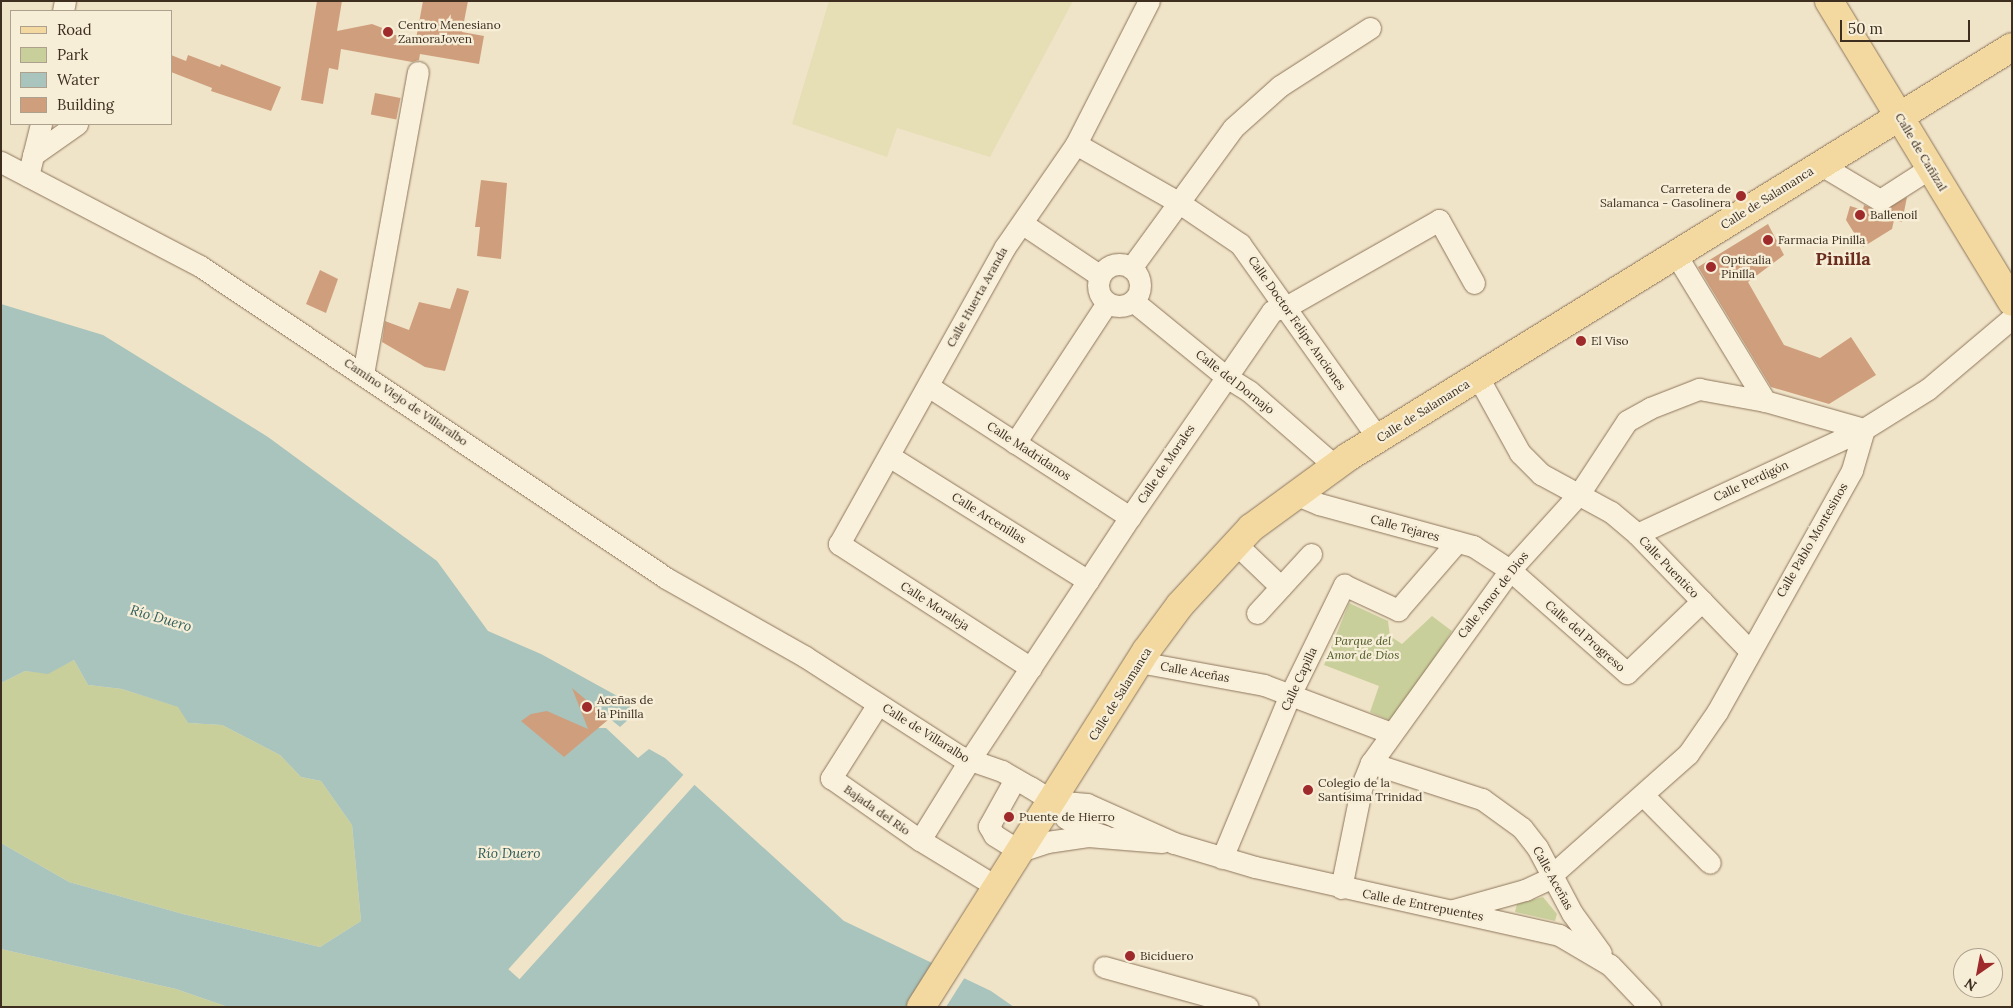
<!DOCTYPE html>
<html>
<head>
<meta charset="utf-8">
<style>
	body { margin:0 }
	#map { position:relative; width:2013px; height:1008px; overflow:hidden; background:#f0e4c8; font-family:Lora,serif }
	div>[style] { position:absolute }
	.farmland>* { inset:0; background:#e6deb5 }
	.green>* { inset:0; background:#c9cf9b }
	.water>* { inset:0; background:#a9c4bc }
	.pier>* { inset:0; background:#f0e4c8; transform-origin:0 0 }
	.building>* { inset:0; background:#cf9f7d; transform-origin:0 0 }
	.roads { filter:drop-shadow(0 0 1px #8d765c) drop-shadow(0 0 1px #8d765c) }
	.minor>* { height:21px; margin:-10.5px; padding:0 10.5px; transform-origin:10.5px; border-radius:10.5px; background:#faf1dc }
	.minor>.ring { margin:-10.5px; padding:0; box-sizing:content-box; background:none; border:21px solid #faf1dc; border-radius:50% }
	.major>* { height:28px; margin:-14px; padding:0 14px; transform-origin:14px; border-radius:14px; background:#f3d9a0 }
	.dots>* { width:14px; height:14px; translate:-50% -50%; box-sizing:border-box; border:2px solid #f7eed8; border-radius:50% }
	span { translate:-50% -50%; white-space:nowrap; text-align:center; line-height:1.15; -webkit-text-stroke:4.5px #f7eed8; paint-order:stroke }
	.poi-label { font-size:12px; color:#3d2e20 }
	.left { translate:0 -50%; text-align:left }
	.right { translate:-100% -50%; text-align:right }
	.street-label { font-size:12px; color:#3d2e20 }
	.park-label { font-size:12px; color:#4d5a26; font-style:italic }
	.water-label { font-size:14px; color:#2f5d5a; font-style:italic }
	.district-label { font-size:18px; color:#6b2e1e; font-weight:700 }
	.frame { position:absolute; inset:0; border:2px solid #3d2e20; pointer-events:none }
	.legend { position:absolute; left:10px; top:10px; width:162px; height:115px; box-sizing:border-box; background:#f7eed8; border:1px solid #ada18e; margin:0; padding:6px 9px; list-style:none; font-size:15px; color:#3d2e20 }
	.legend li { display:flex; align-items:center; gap:10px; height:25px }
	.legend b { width:25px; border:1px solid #ada18e }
	.north { position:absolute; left:1953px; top:948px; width:50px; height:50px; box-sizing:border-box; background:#f7eed8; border:1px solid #ada18e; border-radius:50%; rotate:213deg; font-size:14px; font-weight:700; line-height:20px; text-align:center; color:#3d2e20 }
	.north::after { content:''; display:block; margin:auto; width:18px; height:22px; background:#9e2a2b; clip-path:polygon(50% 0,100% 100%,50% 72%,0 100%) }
	.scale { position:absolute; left:1840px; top:20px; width:130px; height:22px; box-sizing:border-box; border:2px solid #3d2e20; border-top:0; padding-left:6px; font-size:15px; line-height:18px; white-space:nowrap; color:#3d2e20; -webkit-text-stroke:4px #f7eed8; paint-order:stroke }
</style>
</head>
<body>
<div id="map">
	<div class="farmland">
		<div style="clip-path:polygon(829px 1px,1073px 1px,990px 157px,897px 128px,887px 157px,792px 124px)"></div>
	</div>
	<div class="green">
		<div style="clip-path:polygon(1349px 603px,1388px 621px,1390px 636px,1402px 644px,1432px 616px,1452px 631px,1393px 722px,1370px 712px,1379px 686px,1324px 665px)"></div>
		<div style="clip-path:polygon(74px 660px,88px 685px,122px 689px,179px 707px,188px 723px,222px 725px,280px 755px,301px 777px,321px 781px,352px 825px,361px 921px,320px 947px,183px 914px,69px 882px,1px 843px,1px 683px,25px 671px,48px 673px)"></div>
		<div style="clip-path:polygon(1543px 897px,1557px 914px,1555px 921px,1515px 912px,1517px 904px)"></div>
		<div style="clip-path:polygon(1px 949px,176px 989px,228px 1007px,1px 1007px)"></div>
	</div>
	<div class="water">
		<div style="clip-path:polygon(1px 304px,103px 335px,268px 437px,437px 561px,488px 631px,541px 654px,630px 703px,631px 717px,620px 727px,587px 700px,577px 698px,598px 728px,606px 728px,638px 758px,649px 749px,665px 758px,844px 921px,991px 991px,1014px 1007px,228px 1007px,176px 989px,1px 949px,1px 843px,69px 882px,183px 914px,320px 947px,361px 921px,352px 825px,321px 781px,301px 777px,280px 755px,222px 725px,188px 723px,178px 707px,122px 689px,88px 685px,74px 660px,48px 674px,25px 671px,1px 683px)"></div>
	</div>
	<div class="pier">
		<div style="left:685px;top:773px;width:15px;height:264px;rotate:42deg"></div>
		<div style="clip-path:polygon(934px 963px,965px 977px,946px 1007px,906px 1007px)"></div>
	</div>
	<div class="building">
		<div style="clip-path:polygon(317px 1px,342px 1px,337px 31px,372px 24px,385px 29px,385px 33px,416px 39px,423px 1px,468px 1px,462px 32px,484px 36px,479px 64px,420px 54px,419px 60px,412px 62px,341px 49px,338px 70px,329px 68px,323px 104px,301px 100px)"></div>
		<div style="clip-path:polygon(171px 55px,186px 61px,188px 55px,220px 67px,221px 64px,281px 87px,271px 111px,211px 91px,212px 88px,171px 72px)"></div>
		<div style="left:375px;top:93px;width:26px;height:22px;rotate:11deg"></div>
		<div style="clip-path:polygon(481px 180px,507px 183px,501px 259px,477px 256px,480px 227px,475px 227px)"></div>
		<div style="clip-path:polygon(1907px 197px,1902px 222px,1894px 220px,1892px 229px,1863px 247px,1846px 220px,1850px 206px,1863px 210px,1864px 205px,1881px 212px)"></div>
		<div style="clip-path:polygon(1768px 224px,1784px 255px,1748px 282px,1784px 345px,1820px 358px,1851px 337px,1876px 375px,1829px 404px,1771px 387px,1698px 267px)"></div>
		<div style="clip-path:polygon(320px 270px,338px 279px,326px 313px,306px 304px)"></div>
		<div style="clip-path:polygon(457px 288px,469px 291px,445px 371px,425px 367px,382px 342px,385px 321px,409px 330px,419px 302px,450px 309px)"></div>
		<div style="clip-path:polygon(572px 688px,609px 719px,564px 757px,521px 721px,531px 714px,547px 711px,588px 729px)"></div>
	</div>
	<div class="roads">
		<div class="minor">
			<div style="left:63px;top:11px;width:10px;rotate:-79deg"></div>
			<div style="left:1076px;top:144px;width:117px;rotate:29.6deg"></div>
			<div style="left:1178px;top:202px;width:75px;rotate:34.1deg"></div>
			<div style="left:1240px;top:244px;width:238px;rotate:54.6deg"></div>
			<div style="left:33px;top:155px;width:54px;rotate:-35.2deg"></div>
			<div style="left:1px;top:162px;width:225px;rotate:27.6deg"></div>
			<div style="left:200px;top:266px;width:561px;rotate:33.8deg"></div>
			<div style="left:666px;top:578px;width:159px;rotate:29.5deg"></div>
			<div style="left:804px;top:656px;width:184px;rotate:32.8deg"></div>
			<div style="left:959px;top:756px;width:46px;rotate:19.2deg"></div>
			<div style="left:1002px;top:771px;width:32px;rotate:30deg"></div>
			<div style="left:1030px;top:787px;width:26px;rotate:32deg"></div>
			<div style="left:1052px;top:801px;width:22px;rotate:51deg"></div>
			<div style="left:1066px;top:818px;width:20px;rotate:33deg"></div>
			<div style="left:1083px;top:829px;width:23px;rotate:18deg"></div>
			<div style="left:1821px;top:165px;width:69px;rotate:30.7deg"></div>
			<div style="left:1880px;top:200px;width:59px;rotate:-32.6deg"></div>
			<div style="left:28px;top:176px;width:54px;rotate:-76deg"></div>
			<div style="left:1023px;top:224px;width:92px;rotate:33.9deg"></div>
			<div style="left:1676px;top:255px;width:171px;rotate:58.6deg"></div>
			<div class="ring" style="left:1098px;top:264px;width:21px;height:21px"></div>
			<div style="left:1131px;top:268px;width:173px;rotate:-53.9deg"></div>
			<div style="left:1233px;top:128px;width:63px;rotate:-41.8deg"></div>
			<div style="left:1280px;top:86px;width:107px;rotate:-32.8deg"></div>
			<div style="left:1133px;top:301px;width:119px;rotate:39.2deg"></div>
			<div style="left:1225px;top:376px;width:28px;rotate:32deg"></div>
			<div style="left:1249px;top:391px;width:114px;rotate:41.1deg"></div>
			<div style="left:363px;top:374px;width:307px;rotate:-79.7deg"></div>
			<div style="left:1478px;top:377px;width:87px;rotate:61.1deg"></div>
			<div style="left:1520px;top:453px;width:30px;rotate:45deg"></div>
			<div style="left:1541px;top:474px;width:80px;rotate:28.5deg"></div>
			<div style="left:1611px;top:512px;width:34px;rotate:40deg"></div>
			<div style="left:1637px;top:534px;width:161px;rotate:46deg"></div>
			<div style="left:928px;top:386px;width:241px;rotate:33deg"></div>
			<div style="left:1015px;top:443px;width:168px;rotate:-56.7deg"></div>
			<div style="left:889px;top:456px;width:235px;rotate:32.1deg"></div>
			<div style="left:1295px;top:494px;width:26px;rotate:23deg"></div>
			<div style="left:1319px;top:504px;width:160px;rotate:15.3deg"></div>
			<div style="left:1473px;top:546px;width:44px;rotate:33deg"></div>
			<div style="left:1510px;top:570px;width:156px;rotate:41.4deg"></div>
			<div style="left:1627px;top:673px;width:104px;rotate:-43.8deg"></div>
			<div style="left:1637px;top:534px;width:250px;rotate:-24.8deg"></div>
			<div style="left:1864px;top:429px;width:75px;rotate:-32deg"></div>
			<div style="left:1928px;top:389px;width:110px;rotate:-40.2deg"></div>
			<div style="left:1236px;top:544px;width:62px;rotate:43.7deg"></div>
			<div style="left:1257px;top:613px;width:80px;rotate:-47.5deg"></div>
			<div style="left:1139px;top:662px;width:127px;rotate:10.4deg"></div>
			<div style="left:1264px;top:685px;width:136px;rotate:20.7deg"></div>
			<div style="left:1031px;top:668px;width:229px;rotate:-147.1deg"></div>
			<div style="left:839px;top:544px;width:340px;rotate:-60.8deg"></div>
			<div style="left:1005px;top:247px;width:125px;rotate:-55.4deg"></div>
			<div style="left:1076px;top:144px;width:161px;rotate:-63deg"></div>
			<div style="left:878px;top:704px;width:88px;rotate:122.4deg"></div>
			<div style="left:831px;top:778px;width:108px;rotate:34.9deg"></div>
			<div style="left:920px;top:840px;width:90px;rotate:31.4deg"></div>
			<div style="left:1371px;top:763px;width:117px;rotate:18deg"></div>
			<div style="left:1482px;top:799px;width:49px;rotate:35.9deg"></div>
			<div style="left:1522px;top:828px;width:24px;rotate:52deg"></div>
			<div style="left:1537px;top:847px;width:75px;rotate:62.1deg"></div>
			<div style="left:1572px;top:913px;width:49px;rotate:54.1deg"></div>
			<div style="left:1015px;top:779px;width:54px;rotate:119deg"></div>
			<div style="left:989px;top:826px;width:10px;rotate:61deg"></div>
			<div style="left:994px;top:835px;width:31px;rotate:32deg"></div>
			<div style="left:1020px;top:851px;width:28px;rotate:-18deg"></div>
			<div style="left:1047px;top:842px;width:41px;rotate:-8.3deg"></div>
			<div style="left:1088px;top:836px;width:74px;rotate:4.6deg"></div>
			<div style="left:1643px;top:795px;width:95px;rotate:45.4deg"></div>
			<div style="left:1052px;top:801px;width:35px;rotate:5deg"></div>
			<div style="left:1087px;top:804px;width:95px;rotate:24.1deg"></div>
			<div style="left:1174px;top:843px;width:84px;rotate:16.5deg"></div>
			<div style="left:1255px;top:867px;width:312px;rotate:12.6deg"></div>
			<div style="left:1559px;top:935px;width:59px;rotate:30.5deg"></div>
			<div style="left:1610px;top:965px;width:58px;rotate:46.4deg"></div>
			<div style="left:920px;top:840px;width:93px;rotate:-58.2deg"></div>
			<div style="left:969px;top:761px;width:292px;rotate:-56.6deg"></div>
			<div style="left:1130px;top:517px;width:250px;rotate:-55.4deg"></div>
			<div style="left:1272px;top:311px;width:15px;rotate:-16deg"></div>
			<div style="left:1286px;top:307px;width:176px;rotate:-29.6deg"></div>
			<div style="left:1439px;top:220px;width:72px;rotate:60.9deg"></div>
			<div style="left:1222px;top:858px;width:177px;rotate:-67.4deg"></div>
			<div style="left:1290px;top:695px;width:123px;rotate:-63.9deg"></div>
			<div style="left:1344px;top:585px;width:60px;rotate:24.8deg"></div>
			<div style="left:1398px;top:610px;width:90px;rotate:-49.1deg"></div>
			<div style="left:1341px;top:888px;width:105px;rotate:-78.5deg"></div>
			<div style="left:1362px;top:785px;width:24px;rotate:-68deg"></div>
			<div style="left:1371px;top:763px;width:238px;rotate:-54.2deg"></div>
			<div style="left:1510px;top:570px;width:103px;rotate:-47.8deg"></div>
			<div style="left:1579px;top:494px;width:87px;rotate:-56.7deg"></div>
			<div style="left:1627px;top:421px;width:26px;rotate:-29deg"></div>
			<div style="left:1650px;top:408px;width:53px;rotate:-21.2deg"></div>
			<div style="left:1699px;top:389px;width:67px;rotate:10.3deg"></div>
			<div style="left:1765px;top:401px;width:103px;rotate:15.8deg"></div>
			<div style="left:1453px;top:910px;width:75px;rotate:-15.5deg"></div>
			<div style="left:1525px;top:890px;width:23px;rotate:-25deg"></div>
			<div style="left:1546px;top:880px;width:190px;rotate:-41.6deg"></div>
			<div style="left:1688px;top:754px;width:51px;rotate:-55.4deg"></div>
			<div style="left:1717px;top:712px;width:277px;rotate:-60.8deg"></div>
			<div style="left:1852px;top:470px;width:43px;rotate:-73.7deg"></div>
			<div style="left:1104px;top:967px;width:149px;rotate:15.5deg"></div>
		</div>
		<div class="major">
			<div style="left:1829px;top:1px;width:352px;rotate:58.7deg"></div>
			<div style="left:921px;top:1007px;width:421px;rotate:-57.7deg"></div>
			<div style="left:1146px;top:651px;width:57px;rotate:-53.5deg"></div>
			<div style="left:1180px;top:605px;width:105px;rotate:-47.3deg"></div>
			<div style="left:1251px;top:528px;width:120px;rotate:-36.2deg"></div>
			<div style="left:1348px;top:457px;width:780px;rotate:-31.69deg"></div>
		</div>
	</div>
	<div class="dots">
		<div style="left:388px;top:32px;background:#9e2a2b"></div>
		<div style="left:1741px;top:196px;background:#9e2a2b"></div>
		<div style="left:1860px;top:215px;background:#9e2a2b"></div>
		<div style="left:1768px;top:240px;background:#9e2a2b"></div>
		<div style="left:1711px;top:267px;background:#9e2a2b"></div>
		<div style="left:1581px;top:341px;background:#9e2a2b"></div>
		<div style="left:587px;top:707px;background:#9e2a2b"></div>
		<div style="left:1308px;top:790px;background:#9e2a2b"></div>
		<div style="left:1009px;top:817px;background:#9e2a2b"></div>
		<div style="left:1130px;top:956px;background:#9e2a2b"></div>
	</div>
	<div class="poi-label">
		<span class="left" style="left:398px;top:32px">Centro Menesiano<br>ZamoraJoven</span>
		<span class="right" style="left:1731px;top:196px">Carretera de<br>Salamanca - Gasolinera</span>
		<span class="left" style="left:1870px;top:215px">Ballenoil</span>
		<span class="left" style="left:1778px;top:240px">Farmacia Pinilla</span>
		<span class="left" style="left:1721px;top:267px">Opticalia<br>Pinilla</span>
		<span class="left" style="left:1591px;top:341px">El Viso</span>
		<span class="left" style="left:597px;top:707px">Aceñas de<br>la Pinilla</span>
		<span class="left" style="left:1318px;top:790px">Colegio de la<br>Santísima Trinidad</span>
		<span class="left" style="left:1019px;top:817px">Puente de Hierro</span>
		<span class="left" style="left:1140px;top:956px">Biciduero</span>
	</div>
	<div class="street-label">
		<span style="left:1921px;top:152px;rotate:59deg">Calle de Cañizal</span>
		<span style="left:1767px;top:198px;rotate:-32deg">Calle de Salamanca</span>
		<span style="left:977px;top:297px;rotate:-61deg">Calle Huerta Aranda</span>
		<span style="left:1297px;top:323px;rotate:55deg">Calle Doctor Felipe Anciones</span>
		<span style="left:1235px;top:382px;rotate:38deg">Calle del Dornajo</span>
		<span style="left:406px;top:402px;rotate:34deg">Camino Viejo de Villaralbo</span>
		<span style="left:1423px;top:411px;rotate:-32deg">Calle de Salamanca</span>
		<span style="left:1029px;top:451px;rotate:33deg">Calle Madridanos</span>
		<span style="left:1166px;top:464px;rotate:-56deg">Calle de Morales</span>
		<span style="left:1751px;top:481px;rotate:-25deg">Calle Perdigón</span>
		<span style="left:989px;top:518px;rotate:32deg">Calle Arcenillas</span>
		<span style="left:1405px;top:528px;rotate:15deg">Calle Tejares</span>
		<span style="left:1812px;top:540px;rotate:-60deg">Calle Pablo Montesinos</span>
		<span style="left:1669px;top:567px;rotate:46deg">Calle Puentico</span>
		<span style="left:1493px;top:595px;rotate:-52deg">Calle Amor de Dios</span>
		<span style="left:935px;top:606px;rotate:33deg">Calle Moraleja</span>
		<span style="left:1585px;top:636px;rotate:41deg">Calle del Progreso</span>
		<span style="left:1195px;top:672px;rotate:10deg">Calle Aceñas</span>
		<span style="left:1299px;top:679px;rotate:-65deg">Calle Capilla</span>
		<span style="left:1120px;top:694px;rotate:-58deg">Calle de Salamanca</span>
		<span style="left:926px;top:733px;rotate:32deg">Calle de Villaralbo</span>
		<span style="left:877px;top:810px;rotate:35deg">Bajada del Río</span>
		<span style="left:1553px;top:878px;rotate:61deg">Calle Aceñas</span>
		<span style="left:1423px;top:905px;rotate:11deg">Calle de Entrepuentes</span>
	</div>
	<div class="park-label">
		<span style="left:1363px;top:648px">Parque del<br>Amor de Dios</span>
	</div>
	<div class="water-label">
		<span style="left:161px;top:618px;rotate:16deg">Río Duero</span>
		<span style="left:509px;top:853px">Río Duero</span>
	</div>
	<div class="district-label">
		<span style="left:1843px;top:259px">Pinilla</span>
	</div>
	<div class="frame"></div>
	<ul class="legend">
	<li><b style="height:6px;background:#f3d9a0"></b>Road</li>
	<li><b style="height:14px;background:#c9cf9b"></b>Park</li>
	<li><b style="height:14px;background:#a9c4bc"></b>Water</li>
	<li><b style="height:14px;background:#cf9f7d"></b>Building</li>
	</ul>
	<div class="north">N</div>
	<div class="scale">50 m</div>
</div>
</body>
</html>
